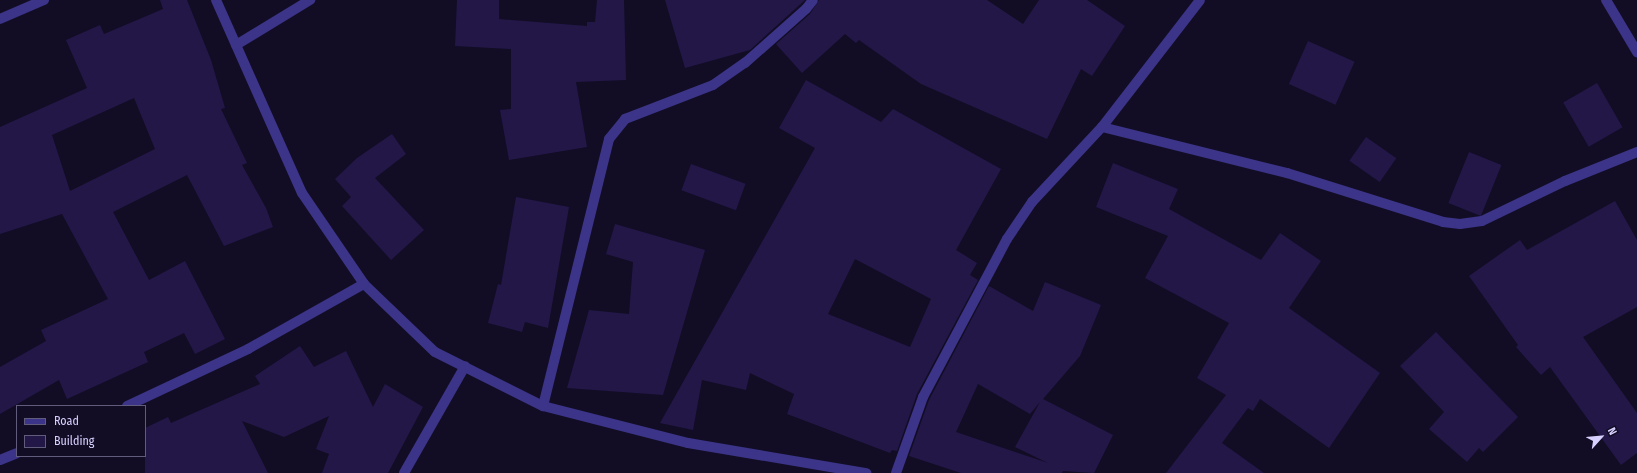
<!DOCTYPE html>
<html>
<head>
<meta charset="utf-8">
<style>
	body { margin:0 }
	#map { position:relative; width:1637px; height:473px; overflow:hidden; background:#120d25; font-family:"Fira Sans Condensed",sans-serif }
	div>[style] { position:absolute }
	.building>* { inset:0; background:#231748; transform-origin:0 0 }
	.minor>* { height:10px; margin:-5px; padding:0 5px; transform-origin:5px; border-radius:5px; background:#3b3488 }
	span { translate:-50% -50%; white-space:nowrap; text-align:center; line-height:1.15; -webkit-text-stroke:3px #120d25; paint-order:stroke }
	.legend { position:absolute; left:16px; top:405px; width:130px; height:52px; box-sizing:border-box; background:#120d25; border:1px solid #615b7c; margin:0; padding:5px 7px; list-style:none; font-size:12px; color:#d8d1ff }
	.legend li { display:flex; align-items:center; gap:8px; height:20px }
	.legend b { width:20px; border:1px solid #615b7c }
	.north { position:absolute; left:1581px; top:417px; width:40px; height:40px; -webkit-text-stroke:3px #120d25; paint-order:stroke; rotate:63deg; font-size:11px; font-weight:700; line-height:16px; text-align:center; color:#d8d1ff }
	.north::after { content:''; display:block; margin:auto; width:14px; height:18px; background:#d8d1ff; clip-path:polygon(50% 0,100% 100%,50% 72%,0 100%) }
</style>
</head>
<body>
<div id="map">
	<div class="building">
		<div style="clip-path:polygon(evenodd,160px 0,187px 0,211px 60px,225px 108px,221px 109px,247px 163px,242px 165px,266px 208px,273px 227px,224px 246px,187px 175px,113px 212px,149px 280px,185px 261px,225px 339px,195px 354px,184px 333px,144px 352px,148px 362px,67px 399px,59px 380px,0 414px,0 367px,46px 341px,41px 330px,108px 299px,62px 214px,0 234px,0 127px,87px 88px,66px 40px,100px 25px,104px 34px,163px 9px,160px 0,134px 98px,155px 149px,70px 191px,52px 135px,134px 98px)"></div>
		<div style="clip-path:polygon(457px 0,499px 0,499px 19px,587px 26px,587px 22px,595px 22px,597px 0,624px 0,626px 80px,576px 82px,587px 147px,509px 160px,500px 110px,511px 109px,511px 49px,455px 46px)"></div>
		<div style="clip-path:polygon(665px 0,805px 0,750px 50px,685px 68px)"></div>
		<div style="clip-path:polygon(819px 0,987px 0,1023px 24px,1039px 0,1087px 0,1125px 26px,1092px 76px,1081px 69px,1047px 139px,921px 84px,859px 40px,856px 43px,845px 34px,802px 73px,776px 44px,810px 14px)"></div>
		<div style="left:1308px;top:41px;width:51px;height:47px;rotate:24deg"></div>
		<div style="clip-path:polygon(evenodd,806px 80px,881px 122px,893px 109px,1001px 169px,956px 250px,977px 263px,970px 275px,978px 280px,917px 394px,897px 451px,892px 450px,890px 453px,787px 414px,794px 394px,750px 373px,746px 390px,702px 380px,693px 430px,660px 423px,815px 148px,779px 128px,806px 80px,855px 259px,931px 299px,910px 347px,828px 314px,855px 259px)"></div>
		<div style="left:1597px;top:83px;width:51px;height:39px;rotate:60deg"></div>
		<div style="clip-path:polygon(392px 134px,406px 154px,375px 178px,424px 230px,391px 260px,342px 206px,351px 197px,335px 179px,357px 158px)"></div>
		<div style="left:1366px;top:137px;width:37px;height:29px;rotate:35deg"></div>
		<div style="left:1469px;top:152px;width:35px;height:55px;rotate:22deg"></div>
		<div style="clip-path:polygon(1113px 163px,1178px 189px,1169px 209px,1261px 260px,1280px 233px,1321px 261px,1289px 308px,1380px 373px,1329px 448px,1260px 399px,1253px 411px,1248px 408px,1222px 443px,1264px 473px,1166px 473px,1226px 395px,1197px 378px,1229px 323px,1145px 278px,1168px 236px,1096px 207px)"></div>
		<div style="left:691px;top:164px;width:58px;height:28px;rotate:20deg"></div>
		<div style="clip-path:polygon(516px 197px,569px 207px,548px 328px,525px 322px,522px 332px,488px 323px,498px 284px,501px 285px)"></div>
		<div style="clip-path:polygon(1615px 201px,1637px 240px,1637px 307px,1583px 337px,1637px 413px,1637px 453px,1621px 465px,1550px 367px,1541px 375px,1516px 347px,1518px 345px,1469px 276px,1520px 240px,1527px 250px)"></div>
		<div style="clip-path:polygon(615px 224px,705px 250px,663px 395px,567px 388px,589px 310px,629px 314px,633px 262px,606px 254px)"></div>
		<div style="clip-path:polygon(evenodd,1045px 282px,1101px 305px,1080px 356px,1043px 399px,1113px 435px,1094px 473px,1063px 471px,1062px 473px,961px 473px,909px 456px,929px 400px,989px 286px,1033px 311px,1045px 282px,978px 384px,1030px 414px,1040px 402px,1015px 447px,1048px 463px,956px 432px,978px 384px)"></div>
		<div style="clip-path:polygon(1436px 332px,1518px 417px,1483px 452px,1479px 448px,1467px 462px,1429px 429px,1444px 412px,1400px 366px)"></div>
		<div style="clip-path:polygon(300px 346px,314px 367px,346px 351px,373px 407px,385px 384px,423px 407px,388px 473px,322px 473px,329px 454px,316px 449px,329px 416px,284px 437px,242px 421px,268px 473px,145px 473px,145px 428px,168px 417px,171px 423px,260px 384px,255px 376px)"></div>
	</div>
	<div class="minor">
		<div style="left:216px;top:0;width:211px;rotate:66deg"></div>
		<div style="left:302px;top:193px;width:110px;rotate:55.7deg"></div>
		<div style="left:364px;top:284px;width:98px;rotate:43.8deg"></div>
		<div style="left:435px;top:352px;width:121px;rotate:26.6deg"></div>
		<div style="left:543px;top:406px;width:150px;rotate:14.3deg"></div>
		<div style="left:688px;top:443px;width:181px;rotate:9.6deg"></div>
		<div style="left:1606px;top:0;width:61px;rotate:59.2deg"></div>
		<div style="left:0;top:19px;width:48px;rotate:-23.4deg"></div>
		<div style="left:236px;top:45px;width:87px;rotate:-31.3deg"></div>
		<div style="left:1102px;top:127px;width:191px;rotate:14deg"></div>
		<div style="left:1287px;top:173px;width:164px;rotate:17.4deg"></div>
		<div style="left:1443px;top:222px;width:17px;rotate:7deg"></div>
		<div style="left:1460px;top:224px;width:22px;rotate:-8deg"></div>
		<div style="left:1482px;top:221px;width:92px;rotate:-25.7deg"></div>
		<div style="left:1565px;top:181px;width:78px;rotate:-21.9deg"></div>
		<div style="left:127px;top:406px;width:134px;rotate:-25.2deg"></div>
		<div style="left:248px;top:349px;width:133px;rotate:-29.3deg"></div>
		<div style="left:543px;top:406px;width:275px;rotate:-76.1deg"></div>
		<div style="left:609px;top:139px;width:26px;rotate:-51deg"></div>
		<div style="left:625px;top:119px;width:94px;rotate:-21.1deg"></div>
		<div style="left:713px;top:85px;width:39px;rotate:-35deg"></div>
		<div style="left:745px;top:63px;width:81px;rotate:-41.5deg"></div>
		<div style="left:806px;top:9px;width:11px;rotate:-52deg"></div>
		<div style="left:0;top:460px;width:18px;rotate:-22deg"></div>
		<div style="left:404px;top:473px;width:123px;rotate:-60.3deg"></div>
		<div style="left:896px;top:473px;width:81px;rotate:-70.4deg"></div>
		<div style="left:923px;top:397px;width:179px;rotate:-62deg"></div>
		<div style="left:1007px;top:239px;width:45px;rotate:-56deg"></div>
		<div style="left:1032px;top:202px;width:103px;rotate:-47deg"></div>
		<div style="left:1102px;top:127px;width:160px;rotate:-52.3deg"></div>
	</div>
	<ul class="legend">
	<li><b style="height:5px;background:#3b3488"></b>Road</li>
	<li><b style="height:11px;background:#231748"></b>Building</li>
	</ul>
	<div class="north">N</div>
</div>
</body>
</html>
